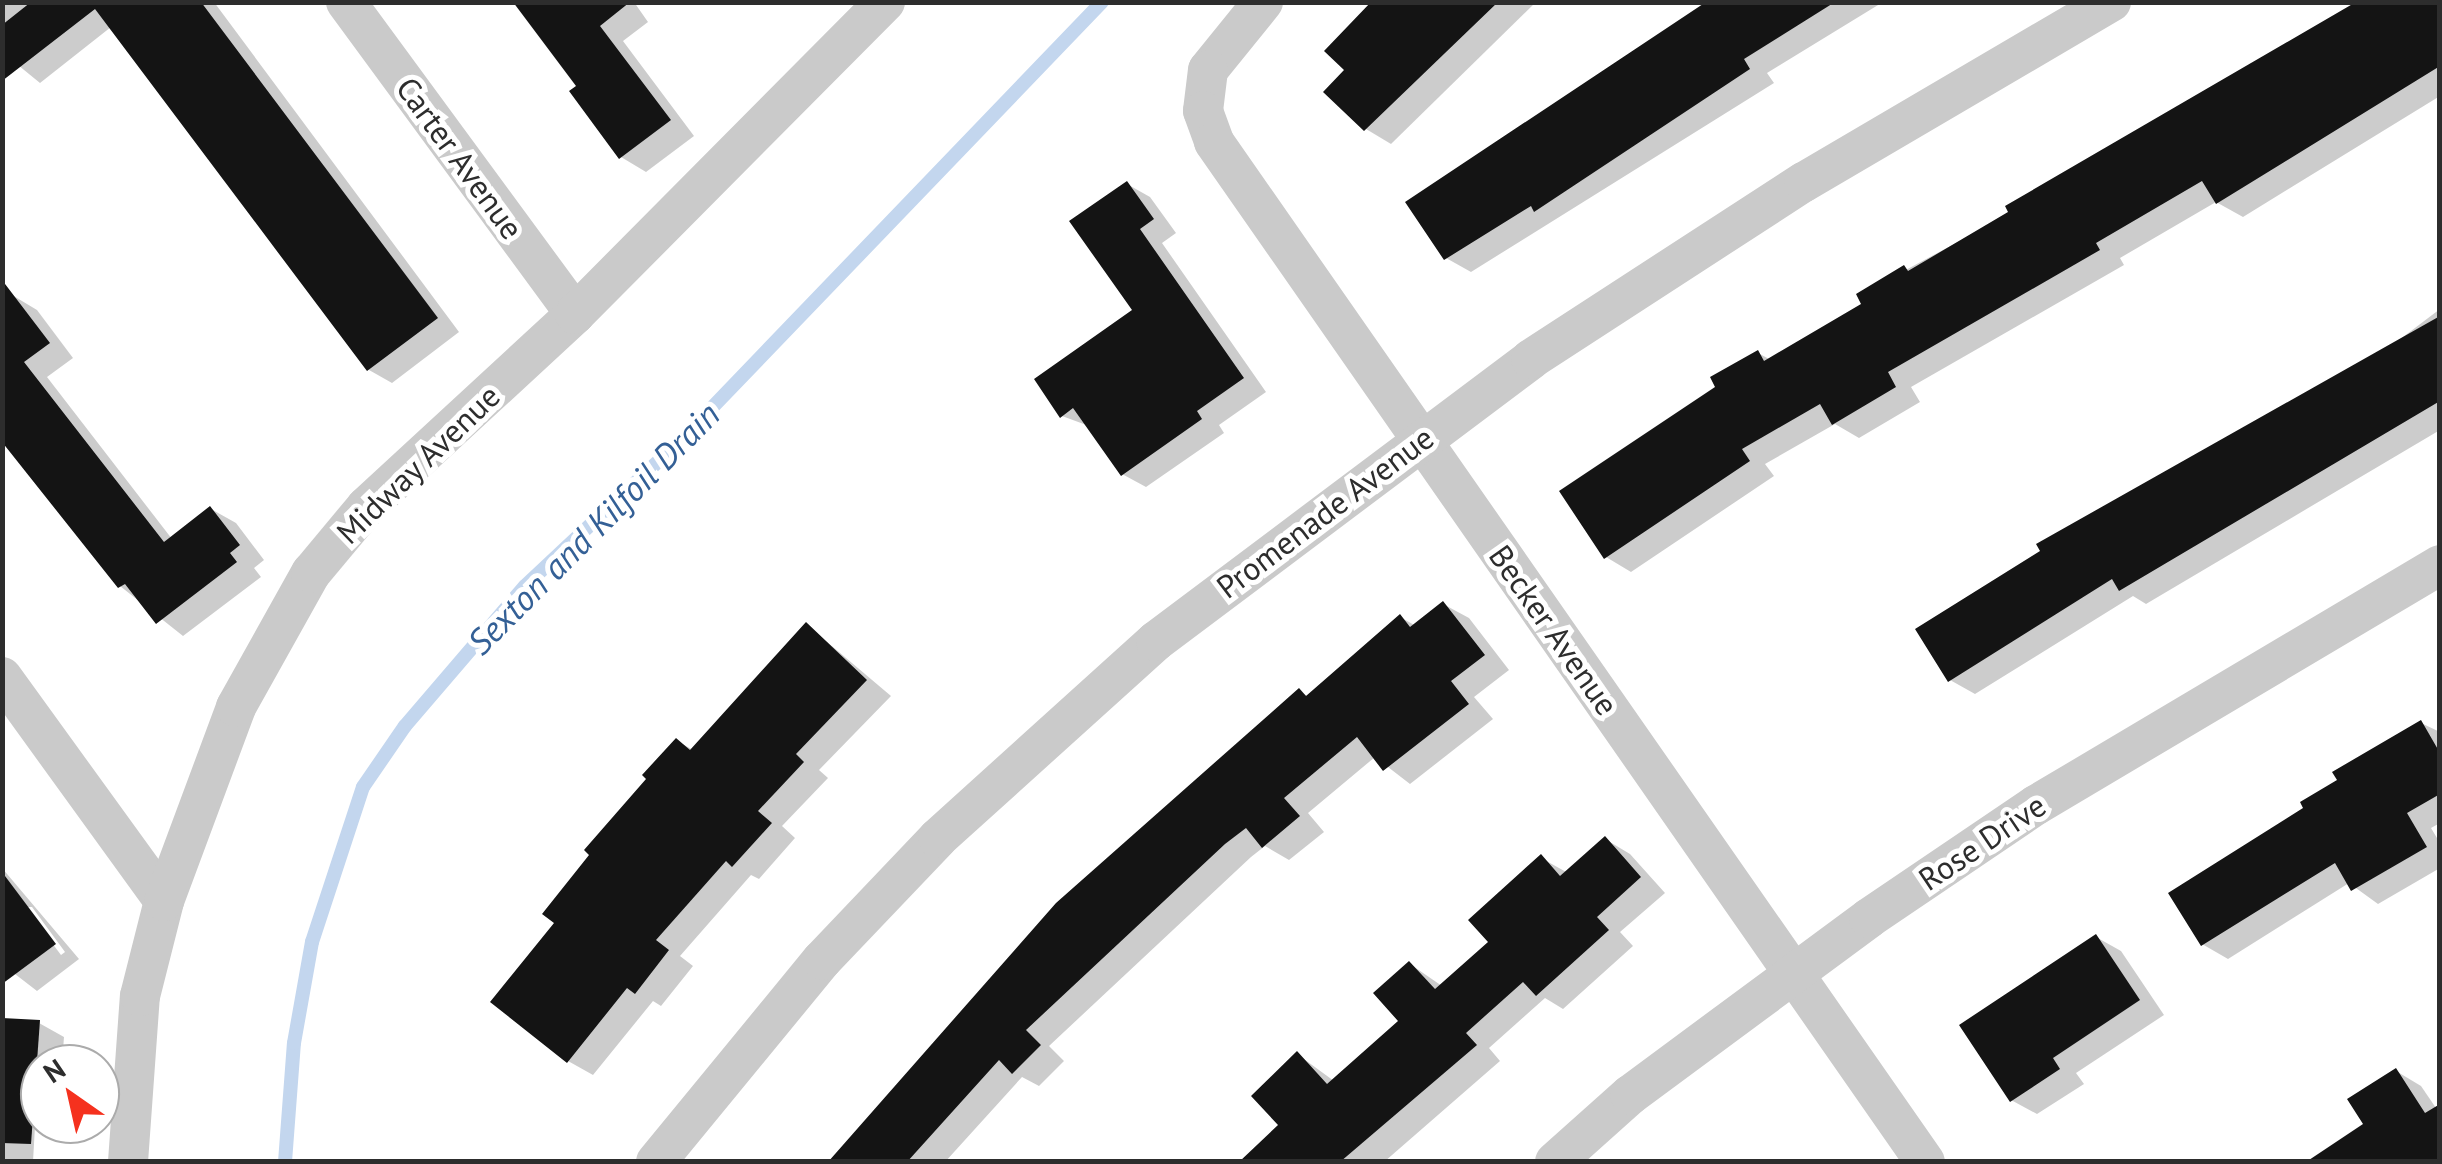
<!DOCTYPE html>
<html>
<head>
<meta charset="utf-8">
<style>
	body { margin:0 }
	#map { position:relative; width:2442px; height:1164px; overflow:hidden; background:#fff; font-family:"PT Sans",sans-serif }
	div>[style] { position:absolute }
	.shadow>* { inset:0; background:#0003 }
	.stream>* { height:14px; margin:-7px; padding:0 7px; transform-origin:7px; border-radius:7px; background:#c3d6ee }
	.building>* { inset:0; background:#141414 }
	.minor>* { height:40px; margin:-20px; padding:0 20px; transform-origin:20px; border-radius:20px; background:#cacaca }
	span { translate:-50% -50%; white-space:nowrap; text-align:center; line-height:1.15; -webkit-text-stroke:10px #fff; paint-order:stroke }
	.street-label { font-size:32px; color:#2d2d2d }
	.water-label { font-size:35px; color:#346096; font-style:italic }
	.frame { position:absolute; inset:0; border:5px solid #2d2d2d; pointer-events:none }
	.north { position:absolute; left:20px; top:1044px; width:100px; height:100px; box-sizing:border-box; background:#fff; border:2px solid #ababab; border-radius:50%; rotate:326deg; font-size:28px; font-weight:700; line-height:40px; text-align:center; color:#2d2d2d }
	.north::after { content:''; display:block; margin:auto; width:35px; height:45px; background:#f5311e; clip-path:polygon(50% 0,100% 100%,50% 72%,0 100%) }
</style>
</head>
<body>
<div id="map">
	<div class="shadow">
		<div style="clip-path:polygon(2px 2px,214px 2px,459px 332px,392px 383px,369px 370px,111px 27px,40px 83px,2px 52px)"></div>
		<div style="clip-path:polygon(516px 2px,634px 2px,648px 22px,623px 41px,694px 136px,646px 172px,621px 157px,580px 86px)"></div>
		<div style="clip-path:polygon(1374px 2px,1536px 2px,1391px 144px,1366px 129px,1347px 70px)"></div>
		<div style="clip-path:polygon(1712px 2px,1883px 2px,1767px 73px,1774px 83px,1471px 272px,1446px 258px)"></div>
		<div style="clip-path:polygon(2440px 2px,2440px 96px,2243px 217px,2216px 202px,2120px 258px,2124px 265px,1911px 387px,1920px 402px,1859px 438px,1835px 424px,1765px 464px,1774px 476px,1631px 572px,1606px 557px,1719px 388px,1758px 353px,1771px 360px,1865px 305px,1859px 295px,2012px 213px)"></div>
		<div style="clip-path:polygon(1127px 184px,1150px 197px,1176px 233px,1162px 243px,1266px 392px,1219px 425px,1224px 433px,1146px 487px,1122px 474px,1089px 426px,1062px 416px,1136px 310px)"></div>
		<div style="clip-path:polygon(12px 295px,37px 310px,73px 358px,47px 377px,172px 539px,211px 509px,236px 523px,264px 560px,254px 568px,261px 577px,183px 636px,120px 586px,2px 438px)"></div>
		<div style="clip-path:polygon(2440px 309px,2440px 430px,2146px 604px,2133px 596px,1975px 694px,1950px 680px)"></div>
		<div style="clip-path:polygon(1443px 604px,1469px 618px,1509px 670px,1474px 697px,1493px 719px,1410px 784px,1375px 757px,1308px 813px,1324px 832px,1289px 860px,1265px 846px,1251px 857px,1049px 1046px,1064px 1061px,1039px 1086px,1022px 1077px,945px 1162px,832px 1162px,1299px 691px,1309px 697px,1400px 617px,1416px 626px)"></div>
		<div style="clip-path:polygon(807px 625px,891px 696px,819px 770px,828px 778px,782px 826px,795px 838px,759px 879px,751px 875px,680px 956px,693px 966px,661px 1006px,653px 1001px,593px 1075px,568px 1061px,558px 922px,677px 741px,693px 750px)"></div>
		<div style="clip-path:polygon(2421px 723px,2440px 732px,2440px 823px,2431px 828px,2440px 843px,2440px 868px,2378px 904px,2349px 883px,2228px 959px,2202px 944px,2307px 809px)"></div>
		<div style="clip-path:polygon(1605px 839px,1630px 854px,1665px 893px,1620px 932px,1633px 946px,1563px 1009px,1545px 998px,1489px 1048px,1500px 1061px,1384px 1162px,1243px 1162px,1282px 1125px,1297px 1054px,1334px 1081px,1402px 1021px,1410px 964px,1442px 986px,1491px 942px,1541px 858px,1568px 873px)"></div>
		<div style="clip-path:polygon(evenodd,2px 868px,79px 959px,37px 991px,2px 964px,2px 868px,25px 907px,32px 907px,65px 952px,61px 955px,25px 907px)"></div>
		<div style="clip-path:polygon(2096px 937px,2121px 951px,2164px 1015px,2076px 1073px,2084px 1084px,2037px 1114px,2011px 1100px)"></div>
		<div style="clip-path:polygon(2px 1020px,39px 1023px,64px 1037px,62px 1064px,40px 1064px,40px 1124px,58px 1128px,35px 1126px,33px 1162px,2px 1162px)"></div>
		<div style="clip-path:polygon(2396px 1071px,2421px 1086px,2436px 1108px,2440px 1162px,2367px 1125px)"></div>
	</div>
	<div class="stream">
		<div style="left:285px;top:1162px;width:119px;rotate:-85.7deg"></div>
		<div style="left:294px;top:1043px;width:103px;rotate:-79.9deg"></div>
		<div style="left:312px;top:942px;width:163px;rotate:-71.8deg"></div>
		<div style="left:363px;top:787px;width:74px;rotate:-55.5deg"></div>
		<div style="left:405px;top:726px;width:184px;rotate:-49.4deg"></div>
		<div style="left:525px;top:586px;width:211px;rotate:-43.1deg"></div>
		<div style="left:679px;top:442px;width:610px;rotate:-46.13deg"></div>
	</div>
	<div class="building">
		<div style="clip-path:polygon(31px 2px,201px 2px,438px 318px,367px 371px,95px 9px,2px 81px,2px 25px)"></div>
		<div style="clip-path:polygon(513px 2px,630px 2px,600px 26px,671px 120px,619px 159px,569px 91px,576px 86px)"></div>
		<div style="clip-path:polygon(1371px 2px,1498px 2px,1364px 131px,1323px 92px,1344px 70px,1324px 51px)"></div>
		<div style="clip-path:polygon(1706px 2px,1835px 2px,1744px 59px,1750px 69px,1534px 212px,1531px 206px,1444px 260px,1405px 202px)"></div>
		<div style="clip-path:polygon(2356px 2px,2440px 2px,2440px 66px,2216px 204px,2202px 181px,2096px 243px,2100px 250px,1888px 372px,1896px 387px,1832px 425px,1820px 404px,1742px 449px,1750px 461px,1604px 559px,1559px 491px,1715px 387px,1710px 377px,1758px 350px,1764px 361px,1861px 304px,1856px 294px,1904px 265px,1908px 271px,2008px 212px,2005px 206px)"></div>
		<div style="clip-path:polygon(1127px 181px,1154px 219px,1140px 229px,1244px 378px,1197px 411px,1202px 419px,1121px 476px,1073px 408px,1060px 418px,1034px 379px,1132px 310px,1069px 221px)"></div>
		<div style="clip-path:polygon(2px 280px,50px 343px,24px 362px,164px 542px,210px 506px,240px 545px,230px 553px,237px 562px,156px 624px,125px 584px,118px 588px,2px 442px)"></div>
		<div style="clip-path:polygon(2440px 316px,2440px 401px,2119px 591px,2112px 579px,1948px 682px,1915px 629px,2040px 551px,2036px 544px)"></div>
		<div style="clip-path:polygon(1443px 601px,1485px 655px,1451px 681px,1469px 704px,1383px 771px,1357px 737px,1284px 798px,1300px 816px,1262px 848px,1246px 828px,1225px 844px,1026px 1030px,1041px 1045px,1012px 1074px,999px 1060px,907px 1162px,828px 1162px,1056px 903px,1299px 688px,1306px 696px,1400px 614px,1410px 627px)"></div>
		<div style="clip-path:polygon(806px 622px,867px 680px,796px 754px,804px 762px,758px 811px,772px 823px,732px 867px,726px 861px,656px 940px,669px 950px,635px 994px,627px 988px,567px 1063px,490px 1002px,554px 923px,542px 914px,589px 855px,584px 850px,646px 779px,642px 775px,676px 738px,690px 750px)"></div>
		<div style="clip-path:polygon(2421px 720px,2440px 753px,2440px 794px,2407px 813px,2427px 847px,2351px 891px,2335px 863px,2201px 946px,2168px 893px,2303px 808px,2300px 802px,2337px 780px,2332px 772px)"></div>
		<div style="clip-path:polygon(1605px 836px,1641px 877px,1597px 917px,1609px 930px,1536px 996px,1523px 982px,1466px 1033px,1477px 1045px,1340px 1162px,1239px 1162px,1278px 1125px,1251px 1096px,1297px 1051px,1327px 1084px,1398px 1021px,1373px 993px,1409px 961px,1435px 989px,1488px 942px,1468px 920px,1541px 854px,1560px 876px)"></div>
		<div style="clip-path:polygon(2px 872px,56px 944px,2px 984px)"></div>
		<div style="clip-path:polygon(2096px 934px,2140px 1000px,2053px 1058px,2060px 1069px,2010px 1102px,1959px 1025px)"></div>
		<div style="clip-path:polygon(2px 1018px,40px 1020px,31px 1144px,2px 1143px)"></div>
		<div style="clip-path:polygon(2396px 1068px,2425px 1113px,2440px 1104px,2440px 1162px,2306px 1162px,2363px 1124px,2347px 1099px)"></div>
	</div>
	<div class="minor">
		<div style="left:346px;top:2px;width:387px;rotate:53.7deg"></div>
		<div style="left:1263px;top:2px;width:87px;rotate:129deg"></div>
		<div style="left:1208px;top:70px;width:41px;rotate:97deg"></div>
		<div style="left:1203px;top:111px;width:33px;rotate:70deg"></div>
		<div style="left:1214px;top:142px;width:1243px;rotate:55.12deg"></div>
		<div style="left:2px;top:677px;width:276px;rotate:54.1deg"></div>
		<div style="left:128px;top:1162px;width:166px;rotate:-85.9deg"></div>
		<div style="left:140px;top:996px;width:98px;rotate:-75.8deg"></div>
		<div style="left:164px;top:901px;width:207px;rotate:-69.6deg"></div>
		<div style="left:236px;top:707px;width:154px;rotate:-60.8deg"></div>
		<div style="left:311px;top:573px;width:86px;rotate:-50.2deg"></div>
		<div style="left:366px;top:507px;width:284px;rotate:-42.7deg"></div>
		<div style="left:575px;top:314px;width:440px;rotate:-45.2deg"></div>
		<div style="left:656px;top:1162px;width:261px;rotate:-50.6deg"></div>
		<div style="left:822px;top:960px;width:168px;rotate:-46.4deg"></div>
		<div style="left:938px;top:838px;width:294px;rotate:-42.1deg"></div>
		<div style="left:1156px;top:641px;width:469px;rotate:-36.9deg"></div>
		<div style="left:1531px;top:359px;width:325px;rotate:-33deg"></div>
		<div style="left:1804px;top:182px;width:356px;rotate:-30.4deg"></div>
		<div style="left:1555px;top:1162px;width:101px;rotate:-41.8deg"></div>
		<div style="left:1630px;top:1095px;width:297px;rotate:-36.5deg"></div>
		<div style="left:1869px;top:918px;width:202px;rotate:-34.1deg"></div>
		<div style="left:2036px;top:805px;width:470px;rotate:-30.7deg"></div>
	</div>
	<div class="street-label">
		<span style="left:460px;top:158px;rotate:54deg">Carter Avenue</span>
		<span style="left:418px;top:464px;rotate:-44deg">Midway Avenue</span>
		<span style="left:1325px;top:512px;rotate:-37deg">Promenade Avenue</span>
		<span style="left:1554px;top:630px;rotate:55deg">Becker Avenue</span>
		<span style="left:1982px;top:842px;rotate:-34deg">Rose Drive</span>
	</div>
	<div class="water-label">
		<span style="left:593px;top:528px;rotate:-45deg">Sexton and Kilfoil Drain</span>
	</div>
	<div class="frame"></div>
	<div class="north">N</div>
</div>
</body>
</html>
